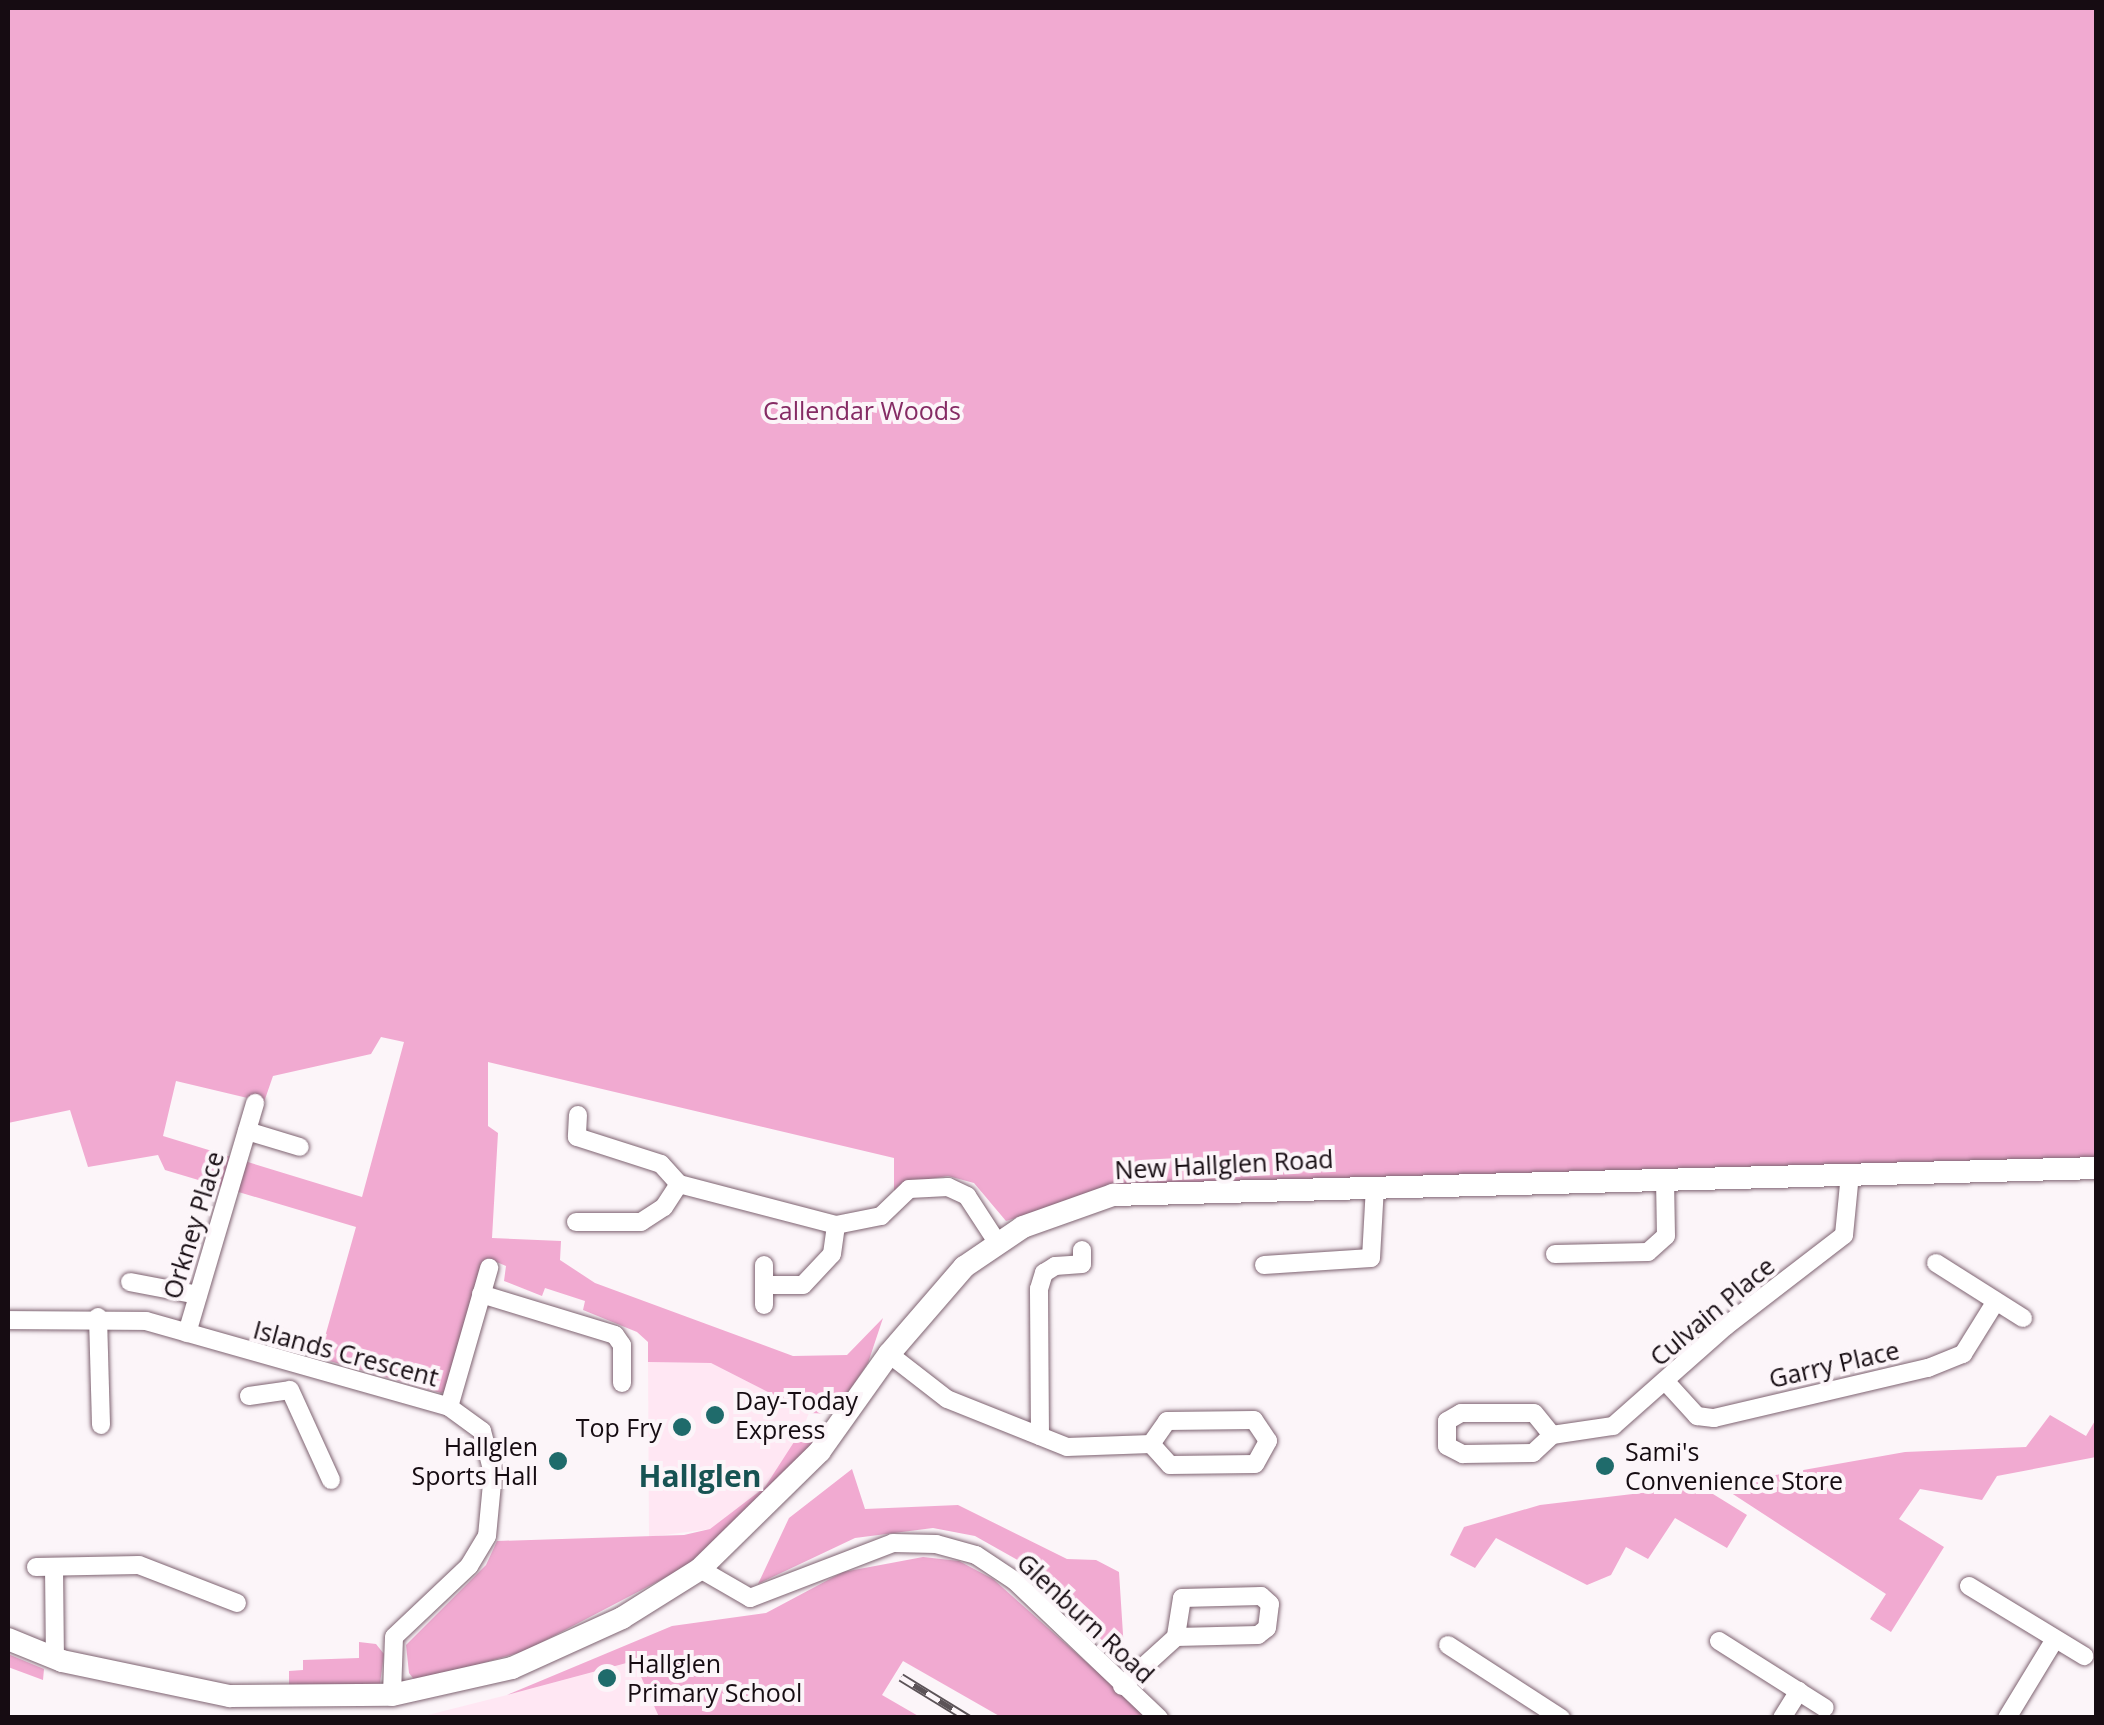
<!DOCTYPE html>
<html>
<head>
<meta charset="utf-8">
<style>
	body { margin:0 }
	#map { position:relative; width:2104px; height:1725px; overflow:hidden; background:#fcf5f9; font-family:"Open Sans",sans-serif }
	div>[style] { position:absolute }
	.built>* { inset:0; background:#ffe7f3 }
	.green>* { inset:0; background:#f1aad1 }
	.roads { filter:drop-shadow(0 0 2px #7e6371) drop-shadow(0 0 2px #7e6371) }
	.minor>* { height:18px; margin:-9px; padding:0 9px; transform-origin:9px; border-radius:9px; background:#fff }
	.tertiary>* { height:22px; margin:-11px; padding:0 11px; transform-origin:11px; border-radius:11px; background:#fff }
	.rail>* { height:9px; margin-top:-4.5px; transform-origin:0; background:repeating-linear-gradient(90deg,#fcf5f9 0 15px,#5c5358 0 30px); box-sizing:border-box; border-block:2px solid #5c5358 }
	.dots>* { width:28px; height:28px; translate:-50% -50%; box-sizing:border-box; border:5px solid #fcf5f9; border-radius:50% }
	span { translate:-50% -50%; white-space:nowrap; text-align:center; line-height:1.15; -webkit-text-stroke:8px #fcf5f9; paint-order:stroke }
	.park-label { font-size:25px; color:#852b64 }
	.street-label { font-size:25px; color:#160c12 }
	.poi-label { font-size:25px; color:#160c12 }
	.left { translate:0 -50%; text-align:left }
	.right { translate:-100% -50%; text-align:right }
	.quarter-label { font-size:30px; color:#175353; font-weight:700 }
	.frame { position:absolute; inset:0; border:10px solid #160c12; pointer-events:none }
</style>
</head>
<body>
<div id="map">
	<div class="built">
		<div style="clip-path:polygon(648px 1362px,711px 1363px,809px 1413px,797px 1443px,765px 1487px,710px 1529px,649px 1537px)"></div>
		<div style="clip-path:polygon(635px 1661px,659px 1717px,416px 1718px,507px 1695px)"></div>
	</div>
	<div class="green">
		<div style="clip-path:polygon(evenodd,8px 8px,2096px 8px,2096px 1158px,1127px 1184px,1006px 1221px,974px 1183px,948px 1176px,904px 1183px,894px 1192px,894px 1158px,488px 1062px,488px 1126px,498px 1133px,492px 1238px,561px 1241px,560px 1260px,595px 1283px,793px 1356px,847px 1355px,883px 1318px,868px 1363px,834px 1414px,809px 1413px,711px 1363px,648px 1362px,648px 1342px,637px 1332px,583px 1310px,585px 1301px,545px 1288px,542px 1296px,504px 1281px,506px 1266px,487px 1258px,449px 1390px,441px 1393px,319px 1358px,356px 1227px,165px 1170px,158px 1155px,88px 1167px,70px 1110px,8px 1123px,8px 8px,381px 1037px,404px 1042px,362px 1197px,163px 1136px,176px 1081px,264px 1102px,273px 1076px,371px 1054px,381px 1037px)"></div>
		<div style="clip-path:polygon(2050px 1415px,2086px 1436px,2096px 1419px,2096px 1457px,1997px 1476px,1982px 1500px,1920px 1489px,1899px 1519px,1944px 1547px,1891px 1632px,1870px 1619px,1886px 1594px,1719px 1485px,1905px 1452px,2026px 1447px)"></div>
		<div style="clip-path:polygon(803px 1428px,816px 1440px,695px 1562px,525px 1651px,416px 1682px,409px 1673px,406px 1645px,486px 1565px,497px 1541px,684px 1535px,710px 1529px,765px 1487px)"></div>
		<div style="clip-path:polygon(852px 1469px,865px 1509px,958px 1505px,1067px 1559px,1096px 1560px,1119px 1572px,1124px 1650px,1112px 1650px,1023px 1563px,975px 1536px,933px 1528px,855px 1538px,758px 1584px,789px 1518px)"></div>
		<div style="clip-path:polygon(1700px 1486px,1747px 1515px,1727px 1548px,1675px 1518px,1648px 1559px,1626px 1547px,1611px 1575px,1587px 1585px,1496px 1538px,1475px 1568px,1450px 1555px,1464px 1527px,1540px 1505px)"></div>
		<div style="clip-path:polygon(923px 1557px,959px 1561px,993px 1579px,1148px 1717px,1001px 1717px,903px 1661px,882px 1695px,920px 1717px,659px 1717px,634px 1661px,507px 1695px,672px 1626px,766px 1613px,843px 1572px)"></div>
		<div style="clip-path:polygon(359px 1642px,376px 1644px,384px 1654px,380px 1684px,289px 1685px,289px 1671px,303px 1670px,303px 1660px,359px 1658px)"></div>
		<div style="clip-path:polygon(8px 1654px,44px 1669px,43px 1680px,8px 1667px)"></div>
	</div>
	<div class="roads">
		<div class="minor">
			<div style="left:578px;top:1115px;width:22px;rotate:93deg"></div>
			<div style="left:577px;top:1137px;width:88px;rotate:17.8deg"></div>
			<div style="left:661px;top:1164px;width:27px;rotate:48deg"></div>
			<div style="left:679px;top:1184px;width:162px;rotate:14.6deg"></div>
			<div style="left:836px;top:1225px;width:46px;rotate:-11.3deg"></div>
			<div style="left:881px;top:1216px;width:39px;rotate:-44deg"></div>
			<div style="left:909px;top:1189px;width:39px;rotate:-3deg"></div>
			<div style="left:948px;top:1187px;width:21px;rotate:25deg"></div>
			<div style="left:967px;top:1196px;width:55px;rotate:56.9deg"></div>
			<div style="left:247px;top:1131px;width:55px;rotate:16.8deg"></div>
			<div style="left:576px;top:1222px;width:65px"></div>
			<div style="left:641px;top:1222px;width:27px;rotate:-33deg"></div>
			<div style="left:664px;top:1207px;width:27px;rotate:-57deg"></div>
			<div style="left:1555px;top:1254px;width:93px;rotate:-1.2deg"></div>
			<div style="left:1648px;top:1252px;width:24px;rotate:-42deg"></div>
			<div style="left:1666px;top:1236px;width:57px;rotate:-91deg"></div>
			<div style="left:1936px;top:1263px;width:103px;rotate:32.3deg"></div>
			<div style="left:764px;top:1265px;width:40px;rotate:90deg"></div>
			<div style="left:1264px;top:1265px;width:107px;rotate:-3.7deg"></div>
			<div style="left:1371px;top:1258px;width:72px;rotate:-86.8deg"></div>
			<div style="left:130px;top:1282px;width:69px;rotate:10.8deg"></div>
			<div style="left:764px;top:1285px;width:39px"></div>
			<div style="left:803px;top:1285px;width:42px;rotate:-46.9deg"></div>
			<div style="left:832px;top:1254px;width:29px;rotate:-82deg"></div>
			<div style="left:481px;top:1294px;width:140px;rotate:17deg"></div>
			<div style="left:615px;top:1335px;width:12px;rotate:55deg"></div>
			<div style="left:622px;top:1345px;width:38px;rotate:90deg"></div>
			<div style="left:98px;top:1317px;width:108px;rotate:88.4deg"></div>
			<div style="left:8px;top:1320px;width:138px;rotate:0.4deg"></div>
			<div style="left:146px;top:1321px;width:315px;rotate:15.8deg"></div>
			<div style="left:449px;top:1407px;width:41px;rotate:36deg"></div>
			<div style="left:482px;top:1431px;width:43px;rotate:75.3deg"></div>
			<div style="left:493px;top:1473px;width:63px;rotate:95.4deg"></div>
			<div style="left:487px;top:1536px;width:35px;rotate:121deg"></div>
			<div style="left:469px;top:1566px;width:103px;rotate:136.6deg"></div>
			<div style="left:394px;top:1637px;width:58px;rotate:92deg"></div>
			<div style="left:187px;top:1333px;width:240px;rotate:-73.5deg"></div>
			<div style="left:889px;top:1354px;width:73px;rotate:37.8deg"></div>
			<div style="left:947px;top:1399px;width:129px;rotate:21.8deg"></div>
			<div style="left:1067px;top:1447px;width:84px;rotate:-2deg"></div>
			<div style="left:1151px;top:1444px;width:28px;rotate:-55deg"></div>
			<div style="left:1167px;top:1421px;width:87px;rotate:-0.7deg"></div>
			<div style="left:1254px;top:1420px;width:25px;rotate:56deg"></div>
			<div style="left:1268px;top:1441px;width:26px;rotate:119deg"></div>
			<div style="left:1255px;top:1464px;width:85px;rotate:179.3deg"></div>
			<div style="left:1170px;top:1465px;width:28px;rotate:-132deg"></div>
			<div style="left:1667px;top:1383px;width:45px;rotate:47.7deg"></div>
			<div style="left:1697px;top:1416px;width:17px;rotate:7deg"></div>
			<div style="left:1714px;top:1418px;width:220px;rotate:-13.2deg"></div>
			<div style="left:1928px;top:1368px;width:38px;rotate:-22deg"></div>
			<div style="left:1963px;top:1354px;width:62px;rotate:-58.1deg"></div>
			<div style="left:249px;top:1396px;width:41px;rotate:-8.3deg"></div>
			<div style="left:290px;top:1390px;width:99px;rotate:65.5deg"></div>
			<div style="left:449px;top:1407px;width:145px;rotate:-73.9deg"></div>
			<div style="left:1552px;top:1435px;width:28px;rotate:-129deg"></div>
			<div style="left:1534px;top:1413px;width:73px;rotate:180deg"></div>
			<div style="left:1461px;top:1413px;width:16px;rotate:150deg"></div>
			<div style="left:1447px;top:1421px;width:25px;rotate:90deg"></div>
			<div style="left:1447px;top:1446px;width:18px;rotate:27deg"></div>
			<div style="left:1463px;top:1454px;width:70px;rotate:-0.8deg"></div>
			<div style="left:1533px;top:1453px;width:26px;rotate:-43deg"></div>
			<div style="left:1552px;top:1435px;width:62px;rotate:-8.4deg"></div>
			<div style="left:1613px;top:1426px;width:151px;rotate:-41.5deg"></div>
			<div style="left:1726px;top:1326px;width:149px;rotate:-37.6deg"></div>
			<div style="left:1844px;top:1235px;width:61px;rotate:-84.4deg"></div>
			<div style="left:1040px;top:1436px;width:147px;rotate:-90.4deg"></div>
			<div style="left:1039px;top:1289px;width:17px;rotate:-73deg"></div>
			<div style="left:1044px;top:1273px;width:13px;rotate:-32deg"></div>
			<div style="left:1055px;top:1266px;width:27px;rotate:-4deg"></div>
			<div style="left:1082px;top:1264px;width:14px;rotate:-90deg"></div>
			<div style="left:36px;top:1567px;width:103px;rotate:-1.1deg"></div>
			<div style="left:139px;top:1565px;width:105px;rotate:21.2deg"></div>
			<div style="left:54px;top:1567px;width:91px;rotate:89.4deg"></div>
			<div style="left:700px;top:1569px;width:58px;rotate:30.1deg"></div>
			<div style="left:750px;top:1598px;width:153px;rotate:-21deg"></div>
			<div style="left:893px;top:1543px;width:43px;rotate:1.3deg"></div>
			<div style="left:936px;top:1544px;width:41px;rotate:15.4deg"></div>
			<div style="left:976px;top:1555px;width:47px;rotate:33.7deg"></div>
			<div style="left:1015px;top:1581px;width:199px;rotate:43.6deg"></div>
			<div style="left:1969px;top:1586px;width:135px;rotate:31.3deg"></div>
			<div style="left:1719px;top:1641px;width:125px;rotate:32.3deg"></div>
			<div style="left:1448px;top:1645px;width:135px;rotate:32.9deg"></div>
			<div style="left:1122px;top:1686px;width:73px;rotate:-42.2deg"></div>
			<div style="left:1176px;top:1637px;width:82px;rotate:-1.4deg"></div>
			<div style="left:1258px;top:1635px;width:11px;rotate:-38deg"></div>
			<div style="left:1267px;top:1628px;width:24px;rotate:-83deg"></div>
			<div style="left:1270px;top:1604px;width:12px;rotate:-138deg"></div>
			<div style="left:1261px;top:1596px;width:79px;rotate:178.5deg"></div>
			<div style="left:1182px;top:1598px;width:39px;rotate:99deg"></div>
			<div style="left:1782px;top:1718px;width:32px;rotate:-58deg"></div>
			<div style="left:2007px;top:1718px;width:92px;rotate:-58.7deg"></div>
		</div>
		<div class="tertiary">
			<div style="left:8px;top:1639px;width:58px;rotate:22.2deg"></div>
			<div style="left:62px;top:1661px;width:172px;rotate:11.8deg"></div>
			<div style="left:230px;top:1696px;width:162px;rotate:-0.4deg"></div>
			<div style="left:392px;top:1695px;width:123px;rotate:-12.7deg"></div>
			<div style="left:512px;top:1668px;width:121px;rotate:-24.4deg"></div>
			<div style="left:622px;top:1618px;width:92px;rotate:-32.1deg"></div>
			<div style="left:700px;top:1569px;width:168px;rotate:-44.5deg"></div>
			<div style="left:820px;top:1451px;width:119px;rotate:-54.6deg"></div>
			<div style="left:889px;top:1354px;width:115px;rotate:-49.2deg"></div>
			<div style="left:964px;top:1267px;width:71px;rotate:-34.1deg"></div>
			<div style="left:1023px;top:1227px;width:96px;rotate:-19.6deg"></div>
			<div style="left:1113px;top:1195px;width:983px;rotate:-1.57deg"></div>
		</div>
	</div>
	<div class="rail">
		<div style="left:901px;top:1677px;width:79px;rotate:31.5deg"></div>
	</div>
	<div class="dots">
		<div style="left:715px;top:1415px;background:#1f6b6b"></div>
		<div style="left:682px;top:1427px;background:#1f6b6b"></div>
		<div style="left:558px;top:1461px;background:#1f6b6b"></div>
		<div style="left:1605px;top:1466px;background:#1f6b6b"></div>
		<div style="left:607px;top:1678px;background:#1f6b6b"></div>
	</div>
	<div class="park-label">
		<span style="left:862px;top:410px">Callendar Woods</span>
	</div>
	<div class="street-label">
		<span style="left:1224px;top:1164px;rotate:-3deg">New Hallglen Road</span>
		<span style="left:193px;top:1225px;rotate:-73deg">Orkney Place</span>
		<span style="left:1712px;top:1311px;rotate:-40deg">Culvain Place</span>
		<span style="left:346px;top:1353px;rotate:15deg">Islands Crescent</span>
		<span style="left:1834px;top:1364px;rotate:-13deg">Garry Place</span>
		<span style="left:1086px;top:1618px;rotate:43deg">Glenburn Road</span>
	</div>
	<div class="poi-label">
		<span class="left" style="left:735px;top:1415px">Day-Today<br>Express</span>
		<span class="right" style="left:662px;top:1427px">Top Fry</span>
		<span class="right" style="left:538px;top:1461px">Hallglen<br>Sports Hall</span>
		<span class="left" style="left:1625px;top:1466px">Sami's<br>Convenience Store</span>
		<span class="left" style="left:627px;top:1678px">Hallglen<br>Primary School</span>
	</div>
	<div class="quarter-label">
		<span style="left:700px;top:1476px">Hallglen</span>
	</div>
	<div class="frame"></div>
</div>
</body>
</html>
